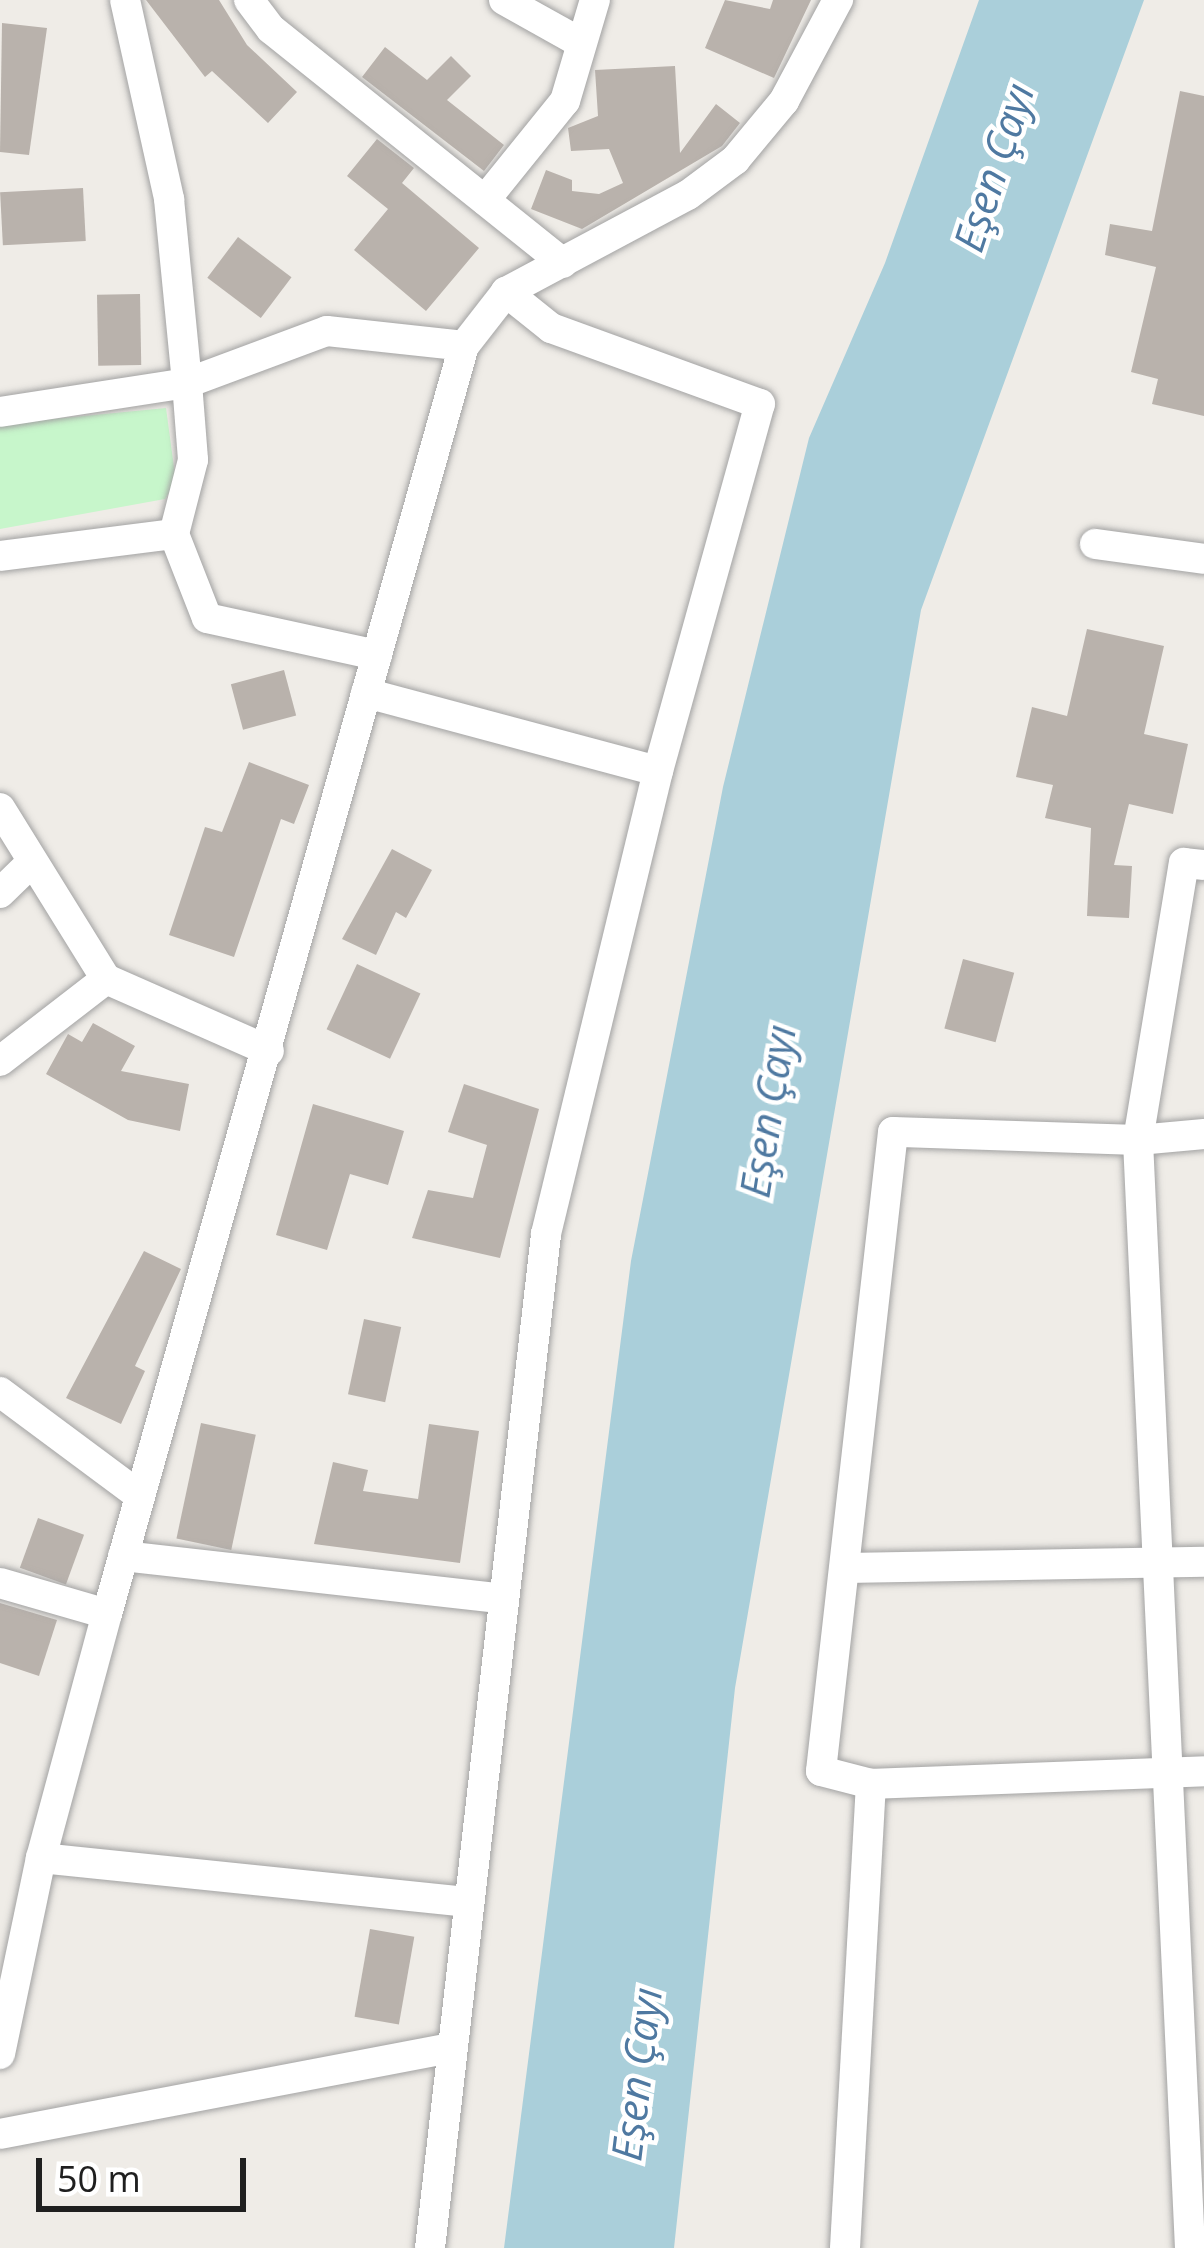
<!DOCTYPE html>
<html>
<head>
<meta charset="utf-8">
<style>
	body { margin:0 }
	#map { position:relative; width:1204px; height:2248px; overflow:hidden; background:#efece7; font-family:"Open Sans",sans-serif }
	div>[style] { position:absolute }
	.park>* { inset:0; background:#c7f6cb }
	.water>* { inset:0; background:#aacfda }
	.building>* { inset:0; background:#b9b2ac; transform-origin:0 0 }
	.roads { filter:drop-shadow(0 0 3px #a3a3a3) drop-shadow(0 0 3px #a3a3a3) }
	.minor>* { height:30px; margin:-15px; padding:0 15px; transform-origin:15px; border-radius:15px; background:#fff }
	span { translate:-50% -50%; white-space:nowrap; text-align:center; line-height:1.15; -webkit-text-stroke:9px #fff; paint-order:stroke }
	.water-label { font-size:42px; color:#4f79a1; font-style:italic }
	.scale { position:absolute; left:36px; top:2158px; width:210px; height:54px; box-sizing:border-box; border:6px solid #1f1f1f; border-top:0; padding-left:15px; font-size:36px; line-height:42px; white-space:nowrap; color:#1f1f1f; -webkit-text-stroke:9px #fff; paint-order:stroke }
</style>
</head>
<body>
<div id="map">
	<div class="park">
		<div style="clip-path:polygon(166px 408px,176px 482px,165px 499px,0 529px,0 424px)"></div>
	</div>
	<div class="water">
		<div style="clip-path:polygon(979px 0,1144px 0,921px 610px,735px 1688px,674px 2248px,504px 2248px,631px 1261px,723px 787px,809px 438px,885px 263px)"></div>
	</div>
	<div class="building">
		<div style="clip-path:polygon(146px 0,219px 0,247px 45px,297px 92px,268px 123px,212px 71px,205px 77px)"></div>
		<div style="clip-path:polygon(725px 0,770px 9px,773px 0,811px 0,774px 78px,705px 48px)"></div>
		<div style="clip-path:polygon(2px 23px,47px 28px,29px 155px,0 152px)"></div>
		<div style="clip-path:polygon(385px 47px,427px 80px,451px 56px,471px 76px,447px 100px,504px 145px,484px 171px,362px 77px)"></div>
		<div style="clip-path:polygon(675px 66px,680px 153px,716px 104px,740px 123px,722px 146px,582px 229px,531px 209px,546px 170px,572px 180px,572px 191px,599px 194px,623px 183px,609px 149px,571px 151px,568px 128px,598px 116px,595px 70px)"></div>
		<div style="clip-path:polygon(1180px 91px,1204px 96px,1204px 416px,1152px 404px,1158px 379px,1131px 372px,1156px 267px,1105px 255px,1110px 224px,1152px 231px)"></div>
		<div style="clip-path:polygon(377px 139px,414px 168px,402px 183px,479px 248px,426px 311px,354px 250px,388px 209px,347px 176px)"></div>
		<div style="left:83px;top:188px;width:53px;height:83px;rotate:87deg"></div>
		<div style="left:238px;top:237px;width:67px;height:51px;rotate:37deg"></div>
		<div style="left:140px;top:294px;width:71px;height:43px;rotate:89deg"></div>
		<div style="clip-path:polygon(1087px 629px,1164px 646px,1144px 734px,1188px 744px,1173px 814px,1129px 804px,1114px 865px,1132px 866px,1129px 918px,1087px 916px,1091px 828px,1045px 818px,1053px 785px,1016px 777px,1032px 707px,1067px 716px)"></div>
		<div style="left:284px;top:670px;width:47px;height:55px;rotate:75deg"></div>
		<div style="clip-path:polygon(249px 762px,309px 785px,294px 824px,281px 819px,234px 957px,169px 935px,205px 827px,222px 832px)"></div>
		<div style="clip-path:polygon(392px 849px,432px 870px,406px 918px,396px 912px,376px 955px,342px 939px)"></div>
		<div style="left:963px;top:959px;width:53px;height:72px;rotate:15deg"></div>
		<div style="left:357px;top:964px;width:70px;height:72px;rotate:25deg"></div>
		<div style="clip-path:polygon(93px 1023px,135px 1046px,121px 1071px,189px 1084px,180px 1131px,128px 1120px,46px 1074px,68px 1034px,82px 1042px)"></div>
		<div style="clip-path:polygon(464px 1084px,539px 1109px,500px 1258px,412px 1238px,428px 1190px,473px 1198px,487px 1145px,448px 1132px)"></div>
		<div style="clip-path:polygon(313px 1104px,404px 1131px,388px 1185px,350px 1174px,327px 1250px,276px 1235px)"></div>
		<div style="clip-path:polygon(144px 1251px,181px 1269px,135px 1366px,145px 1371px,121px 1424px,66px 1398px)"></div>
		<div style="left:364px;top:1319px;width:38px;height:77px;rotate:12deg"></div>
		<div style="left:201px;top:1423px;width:56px;height:118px;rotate:12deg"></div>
		<div style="clip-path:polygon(429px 1424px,479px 1431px,460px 1563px,314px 1544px,333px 1462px,368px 1470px,363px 1491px,418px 1499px)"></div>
		<div style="left:38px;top:1518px;width:49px;height:53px;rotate:20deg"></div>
		<div style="clip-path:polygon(0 1603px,57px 1620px,39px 1676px,0 1663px)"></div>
		<div style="left:370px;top:1929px;width:45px;height:89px;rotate:10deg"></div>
	</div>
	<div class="roads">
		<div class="minor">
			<div style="left:125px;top:0;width:204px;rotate:77.5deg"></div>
			<div style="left:169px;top:199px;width:185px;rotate:84.4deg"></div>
			<div style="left:187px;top:383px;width:77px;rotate:85.5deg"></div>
			<div style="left:193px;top:460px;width:76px;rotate:104.4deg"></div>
			<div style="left:174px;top:534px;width:90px;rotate:68.6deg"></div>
			<div style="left:207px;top:618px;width:174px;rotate:12.3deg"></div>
			<div style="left:249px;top:0;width:36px;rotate:53deg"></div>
			<div style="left:271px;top:29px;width:374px;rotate:38.7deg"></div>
			<div style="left:504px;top:0;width:88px;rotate:29.2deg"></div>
			<div style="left:485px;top:200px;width:127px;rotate:-51.1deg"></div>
			<div style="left:565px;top:101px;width:105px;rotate:-73.5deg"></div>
			<div style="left:0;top:412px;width:189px;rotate:-8.8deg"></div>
			<div style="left:187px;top:383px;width:149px;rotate:-20.4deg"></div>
			<div style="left:327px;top:331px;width:138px;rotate:6.2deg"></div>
			<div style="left:1095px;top:544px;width:110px;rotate:7.8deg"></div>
			<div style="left:0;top:556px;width:175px;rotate:-7.2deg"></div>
			<div style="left:366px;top:693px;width:302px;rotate:15deg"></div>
			<div style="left:0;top:808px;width:201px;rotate:58.2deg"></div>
			<div style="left:106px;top:979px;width:178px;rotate:23.8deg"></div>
			<div style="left:0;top:893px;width:43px;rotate:-44.1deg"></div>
			<div style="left:0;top:1061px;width:134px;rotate:-37.7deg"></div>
			<div style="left:1204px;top:1134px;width:66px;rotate:174.8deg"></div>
			<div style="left:1138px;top:1140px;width:245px;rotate:-178.1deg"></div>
			<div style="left:893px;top:1132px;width:643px;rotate:96.43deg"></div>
			<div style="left:821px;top:1771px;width:52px;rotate:14.6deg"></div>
			<div style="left:871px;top:1784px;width:333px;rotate:-2.2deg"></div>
			<div style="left:0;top:1392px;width:174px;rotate:36.6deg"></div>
			<div style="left:123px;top:1556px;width:383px;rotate:6.4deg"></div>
			<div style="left:846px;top:1568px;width:358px;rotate:-1deg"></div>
			<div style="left:0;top:1583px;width:111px;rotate:16.2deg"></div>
			<div style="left:41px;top:1858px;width:427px;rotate:5.9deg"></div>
			<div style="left:0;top:2054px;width:200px;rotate:-78.2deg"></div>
			<div style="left:41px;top:1858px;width:253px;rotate:-74.9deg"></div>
			<div style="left:107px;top:1614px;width:1317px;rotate:-74.28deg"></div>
			<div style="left:464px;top:346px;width:68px;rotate:-52.1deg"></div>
			<div style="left:506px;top:292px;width:206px;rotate:-28.1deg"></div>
			<div style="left:688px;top:195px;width:59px;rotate:-36.7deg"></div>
			<div style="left:735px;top:160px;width:77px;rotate:-50.3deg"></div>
			<div style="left:784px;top:101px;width:115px;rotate:-61.9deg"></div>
			<div style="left:0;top:2134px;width:457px;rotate:-10.8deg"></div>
			<div style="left:430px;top:2248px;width:1021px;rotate:-83.47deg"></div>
			<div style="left:546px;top:1234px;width:476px;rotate:-76.4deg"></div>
			<div style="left:658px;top:771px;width:381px;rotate:-74.5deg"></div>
			<div style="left:760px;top:404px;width:222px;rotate:-160deg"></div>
			<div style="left:551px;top:328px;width:58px;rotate:-141.3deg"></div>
			<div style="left:845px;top:2248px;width:465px;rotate:-86.8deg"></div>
			<div style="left:1190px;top:2248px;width:1109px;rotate:-92.69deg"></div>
			<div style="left:1138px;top:1140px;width:281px;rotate:-80.6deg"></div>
			<div style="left:1184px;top:863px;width:20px;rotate:6deg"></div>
		</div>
	</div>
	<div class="water-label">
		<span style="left:993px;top:167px;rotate:-72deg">Eşen Çayı</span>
		<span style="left:767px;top:1111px;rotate:-81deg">Eşen Çayı</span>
		<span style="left:636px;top:2074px;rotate:-83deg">Eşen Çayı</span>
	</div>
	<div class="scale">50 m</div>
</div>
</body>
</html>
